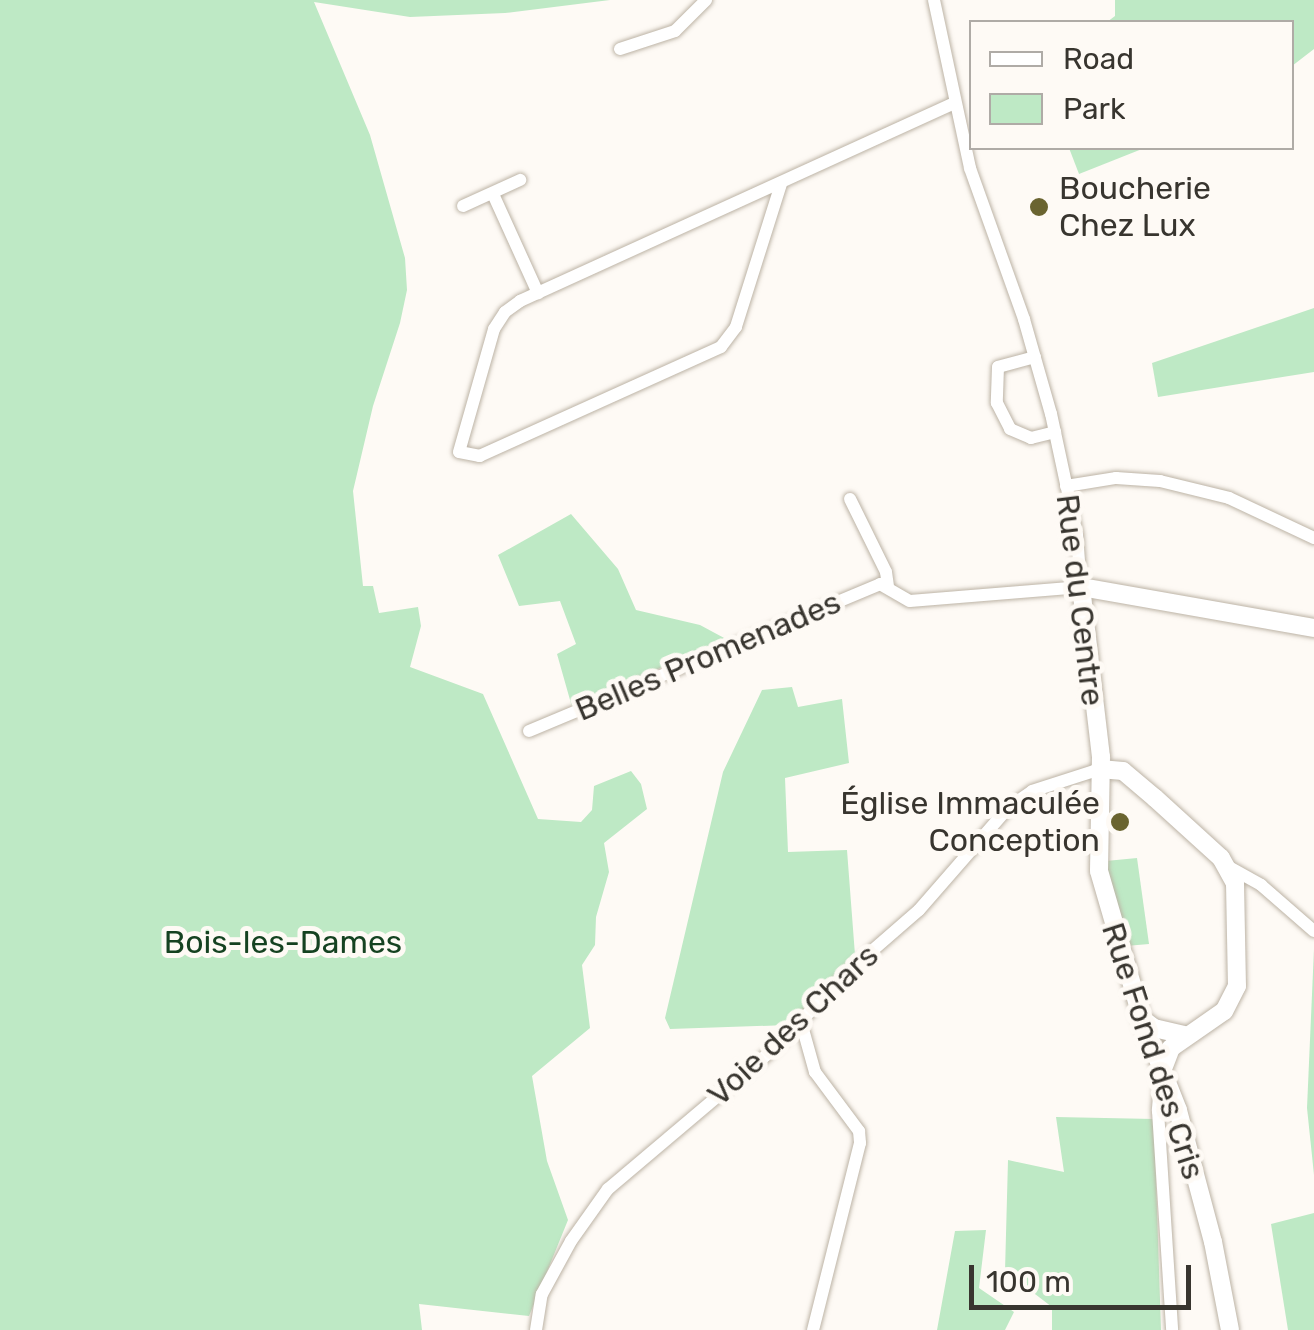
<!DOCTYPE html>
<html>
<head>
<meta charset="utf-8">
<style>
	body { margin:0 }
	#map { position:relative; width:1314px; height:1330px; overflow:hidden; background:#fefaf5; font-family:Rubik,sans-serif }
	div>[style] { position:absolute }
	.green>* { inset:0; background:#bee9c5 }
	.roads { filter:drop-shadow(0 0 2px #bcb3a5) drop-shadow(0 0 2px #bcb3a5) }
	.street>* { height:12px; margin:-6px; padding:0 6px; transform-origin:6px; border-radius:6px; background:#fff }
	.secondary>* { height:18px; margin:-9px; padding:0 9px; transform-origin:9px; border-radius:9px; background:#fff }
	.dots>* { width:28px; height:28px; translate:-50% -50%; box-sizing:border-box; border:5px solid #fefaf5; border-radius:50% }
	span { translate:-50% -50%; white-space:nowrap; text-align:center; line-height:1.15; -webkit-text-stroke:10px #fefaf5; paint-order:stroke }
	.poi-label { font-size:32px; color:#38352f }
	.left { translate:0 -50%; text-align:left }
	.right { translate:-100% -50%; text-align:right }
	.street-label { font-size:32px; color:#38352f }
	.park-label { font-size:32px; color:#154221 }
	.legend { position:absolute; left:969px; top:20px; width:325px; height:130px; box-sizing:border-box; background:#fefaf5; border:2px solid #afaba6; margin:0; padding:12px 18px; list-style:none; font-size:30px; color:#38352f }
	.legend li { display:flex; align-items:center; gap:20px; height:50px }
	.legend b { width:50px; border:2px solid #afaba6 }
	.scale { position:absolute; left:969px; top:1265px; width:222px; height:45px; box-sizing:border-box; border:5px solid #38352f; border-top:0; padding-left:12px; font-size:30px; line-height:35px; white-space:nowrap; color:#38352f; -webkit-text-stroke:8px #fefaf5; paint-order:stroke }
</style>
</head>
<body>
<div id="map">
	<div class="green">
		<div style="clip-path:polygon(0 0,610px 0,505px 13px,410px 17px,314px 2px,370px 135px,405px 258px,407px 290px,400px 323px,373px 406px,353px 491px,363px 586px,373px 586px,379px 613px,418px 607px,421px 626px,410px 667px,483px 694px,538px 819px,581px 822px,592px 810px,594px 786px,631px 771px,641px 784px,647px 809px,604px 843px,609px 872px,596px 917px,595px 945px,582px 965px,590px 1028px,532px 1076px,547px 1161px,568px 1220px,529px 1316px,419px 1304px,422px 1330px,0 1330px)"></div>
		<div style="clip-path:polygon(1115px 0,1314px 0,1314px 49px,1292px 66px,1292px 22px,1107px 22px,1115px 16px)"></div>
		<div style="clip-path:polygon(1069px 148px,1141px 148px,1142px 149px,1079px 174px)"></div>
		<div style="clip-path:polygon(1314px 308px,1314px 372px,1158px 397px,1152px 363px)"></div>
		<div style="clip-path:polygon(571px 514px,618px 569px,636px 610px,700px 625px,726px 639px,572px 707px,557px 654px,576px 644px,560px 601px,519px 606px,498px 555px)"></div>
		<div style="clip-path:polygon(792px 687px,798px 707px,842px 699px,849px 763px,785px 778px,788px 852px,847px 850px,855px 955px,788px 1025px,670px 1029px,665px 1018px,723px 772px,762px 690px)"></div>
		<div style="clip-path:polygon(1137px 858px,1149px 944px,1126px 946px,1112px 904px,1106px 861px)"></div>
		<div style="clip-path:polygon(1314px 949px,1314px 1175px,1307px 1108px)"></div>
		<div style="clip-path:polygon(1056px 1117px,1154px 1119px,1161px 1330px,1052px 1330px,1052px 1307px,1005px 1271px,1008px 1160px,1064px 1172px)"></div>
		<div style="clip-path:polygon(1314px 1213px,1314px 1330px,1288px 1330px,1271px 1224px)"></div>
		<div style="clip-path:polygon(986px 1230px,979px 1288px,1014px 1312px,1005px 1330px,937px 1330px,955px 1231px)"></div>
	</div>
	<div class="roads">
		<div class="street">
			<div style="left:620px;top:49px;width:58px;rotate:-18.1deg"></div>
			<div style="left:675px;top:31px;width:44px;rotate:-45deg"></div>
			<div style="left:781px;top:184px;width:150px;rotate:107.5deg"></div>
			<div style="left:736px;top:327px;width:25px;rotate:127deg"></div>
			<div style="left:721px;top:347px;width:265px;rotate:155.7deg"></div>
			<div style="left:480px;top:456px;width:21px;rotate:-169deg"></div>
			<div style="left:459px;top:452px;width:128px;rotate:-74.1deg"></div>
			<div style="left:494px;top:329px;width:20px;rotate:-57deg"></div>
			<div style="left:505px;top:312px;width:19px;rotate:-36deg"></div>
			<div style="left:520px;top:301px;width:478px;rotate:-24.5deg"></div>
			<div style="left:493px;top:194px;width:109px;rotate:65.6deg"></div>
			<div style="left:463px;top:206px;width:63px;rotate:-24.5deg"></div>
			<div style="left:1035px;top:357px;width:38px;rotate:165deg"></div>
			<div style="left:998px;top:367px;width:36px;rotate:92deg"></div>
			<div style="left:997px;top:403px;width:29px;rotate:63deg"></div>
			<div style="left:1010px;top:429px;width:23px;rotate:23deg"></div>
			<div style="left:1031px;top:438px;width:25px;rotate:-14deg"></div>
			<div style="left:1066px;top:486px;width:51px;rotate:-9.1deg"></div>
			<div style="left:1116px;top:478px;width:44px;rotate:3.9deg"></div>
			<div style="left:1160px;top:481px;width:71px;rotate:13.8deg"></div>
			<div style="left:1229px;top:498px;width:94px;rotate:25.2deg"></div>
			<div style="left:850px;top:499px;width:81px;rotate:63.7deg"></div>
			<div style="left:886px;top:572px;width:15px;rotate:82deg"></div>
			<div style="left:529px;top:731px;width:381px;rotate:-22.7deg"></div>
			<div style="left:880px;top:584px;width:34px;rotate:30deg"></div>
			<div style="left:910px;top:601px;width:172px;rotate:-4.7deg"></div>
			<div style="left:1081px;top:587px;width:52px;rotate:-94.4deg"></div>
			<div style="left:1077px;top:535px;width:124px;rotate:-102.1deg"></div>
			<div style="left:1051px;top:414px;width:99px;rotate:-105.9deg"></div>
			<div style="left:1024px;top:319px;width:160px;rotate:-109.7deg"></div>
			<div style="left:970px;top:168px;width:172px;rotate:-102.1deg"></div>
			<div style="left:1229px;top:867px;width:37px;rotate:29deg"></div>
			<div style="left:1261px;top:885px;width:70px;rotate:41deg"></div>
			<div style="left:801px;top:1022px;width:52px;rotate:74.4deg"></div>
			<div style="left:815px;top:1072px;width:74px;rotate:53.3deg"></div>
			<div style="left:859px;top:1131px;width:12px;rotate:85deg"></div>
			<div style="left:860px;top:1143px;width:193px;rotate:104.1deg"></div>
			<div style="left:1161px;top:1074px;width:37px;rotate:95deg"></div>
			<div style="left:1158px;top:1111px;width:219px;rotate:86.3deg"></div>
			<div style="left:536px;top:1330px;width:36px;rotate:-81deg"></div>
			<div style="left:542px;top:1294px;width:60px;rotate:-61.3deg"></div>
			<div style="left:571px;top:1241px;width:64px;rotate:-54.6deg"></div>
			<div style="left:608px;top:1189px;width:219px;rotate:-40.2deg"></div>
			<div style="left:775px;top:1048px;width:108px;rotate:-46.1deg"></div>
			<div style="left:850px;top:970px;width:91px;rotate:-41deg"></div>
			<div style="left:919px;top:910px;width:135px;rotate:-48.9deg"></div>
			<div style="left:1008px;top:808px;width:29px;rotate:-35deg"></div>
			<div style="left:1032px;top:791px;width:71px;rotate:-17.9deg"></div>
		</div>
		<div class="secondary">
			<div style="left:1100px;top:769px;width:23px;rotate:5deg"></div>
			<div style="left:1123px;top:771px;width:42px;rotate:40.2deg"></div>
			<div style="left:1155px;top:798px;width:89px;rotate:42.3deg"></div>
			<div style="left:1221px;top:858px;width:29px;rotate:61deg"></div>
			<div style="left:1235px;top:883px;width:103px;rotate:88.9deg"></div>
			<div style="left:1237px;top:986px;width:28px;rotate:117deg"></div>
			<div style="left:1224px;top:1011px;width:65px;rotate:145.1deg"></div>
			<div style="left:1171px;top:1048px;width:28px;rotate:111deg"></div>
			<div style="left:1142px;top:1019px;width:15px;rotate:37deg"></div>
			<div style="left:1154px;top:1028px;width:31px;rotate:13deg"></div>
			<div style="left:1230px;top:1330px;width:90px;rotate:-100.9deg"></div>
			<div style="left:1213px;top:1242px;width:137px;rotate:-104.9deg"></div>
			<div style="left:1178px;top:1110px;width:98px;rotate:-111.6deg"></div>
			<div style="left:1142px;top:1019px;width:154px;rotate:-106.2deg"></div>
			<div style="left:1099px;top:871px;width:114px;rotate:-89deg"></div>
			<div style="left:1101px;top:757px;width:171px;rotate:-96.7deg"></div>
			<div style="left:1081px;top:587px;width:237px;rotate:10deg"></div>
		</div>
	</div>
	<div class="dots">
		<div style="left:1039px;top:207px;background:#6a6430"></div>
		<div style="left:1120px;top:822px;background:#6a6430"></div>
	</div>
	<div class="poi-label">
		<span class="left" style="left:1059px;top:207px">Boucherie<br>Chez Lux</span>
		<span class="right" style="left:1100px;top:822px">Église Immaculée<br>Conception</span>
	</div>
	<div class="street-label">
		<span style="left:1080px;top:600px;rotate:83deg">Rue du Centre</span>
		<span style="left:708px;top:656px;rotate:-23deg">Belles Promenades</span>
		<span style="left:793px;top:1025px;rotate:-43deg">Voie des Chars</span>
		<span style="left:1153px;top:1051px;rotate:72deg">Rue Fond des Cris</span>
	</div>
	<div class="park-label">
		<span style="left:283px;top:942px">Bois-les-Dames</span>
	</div>
	<ul class="legend">
	<li><b style="height:12px;background:#fff"></b>Road</li>
	<li><b style="height:28px;background:#bee9c5"></b>Park</li>
	</ul>
	<div class="scale">100 m</div>
</div>
</body>
</html>
